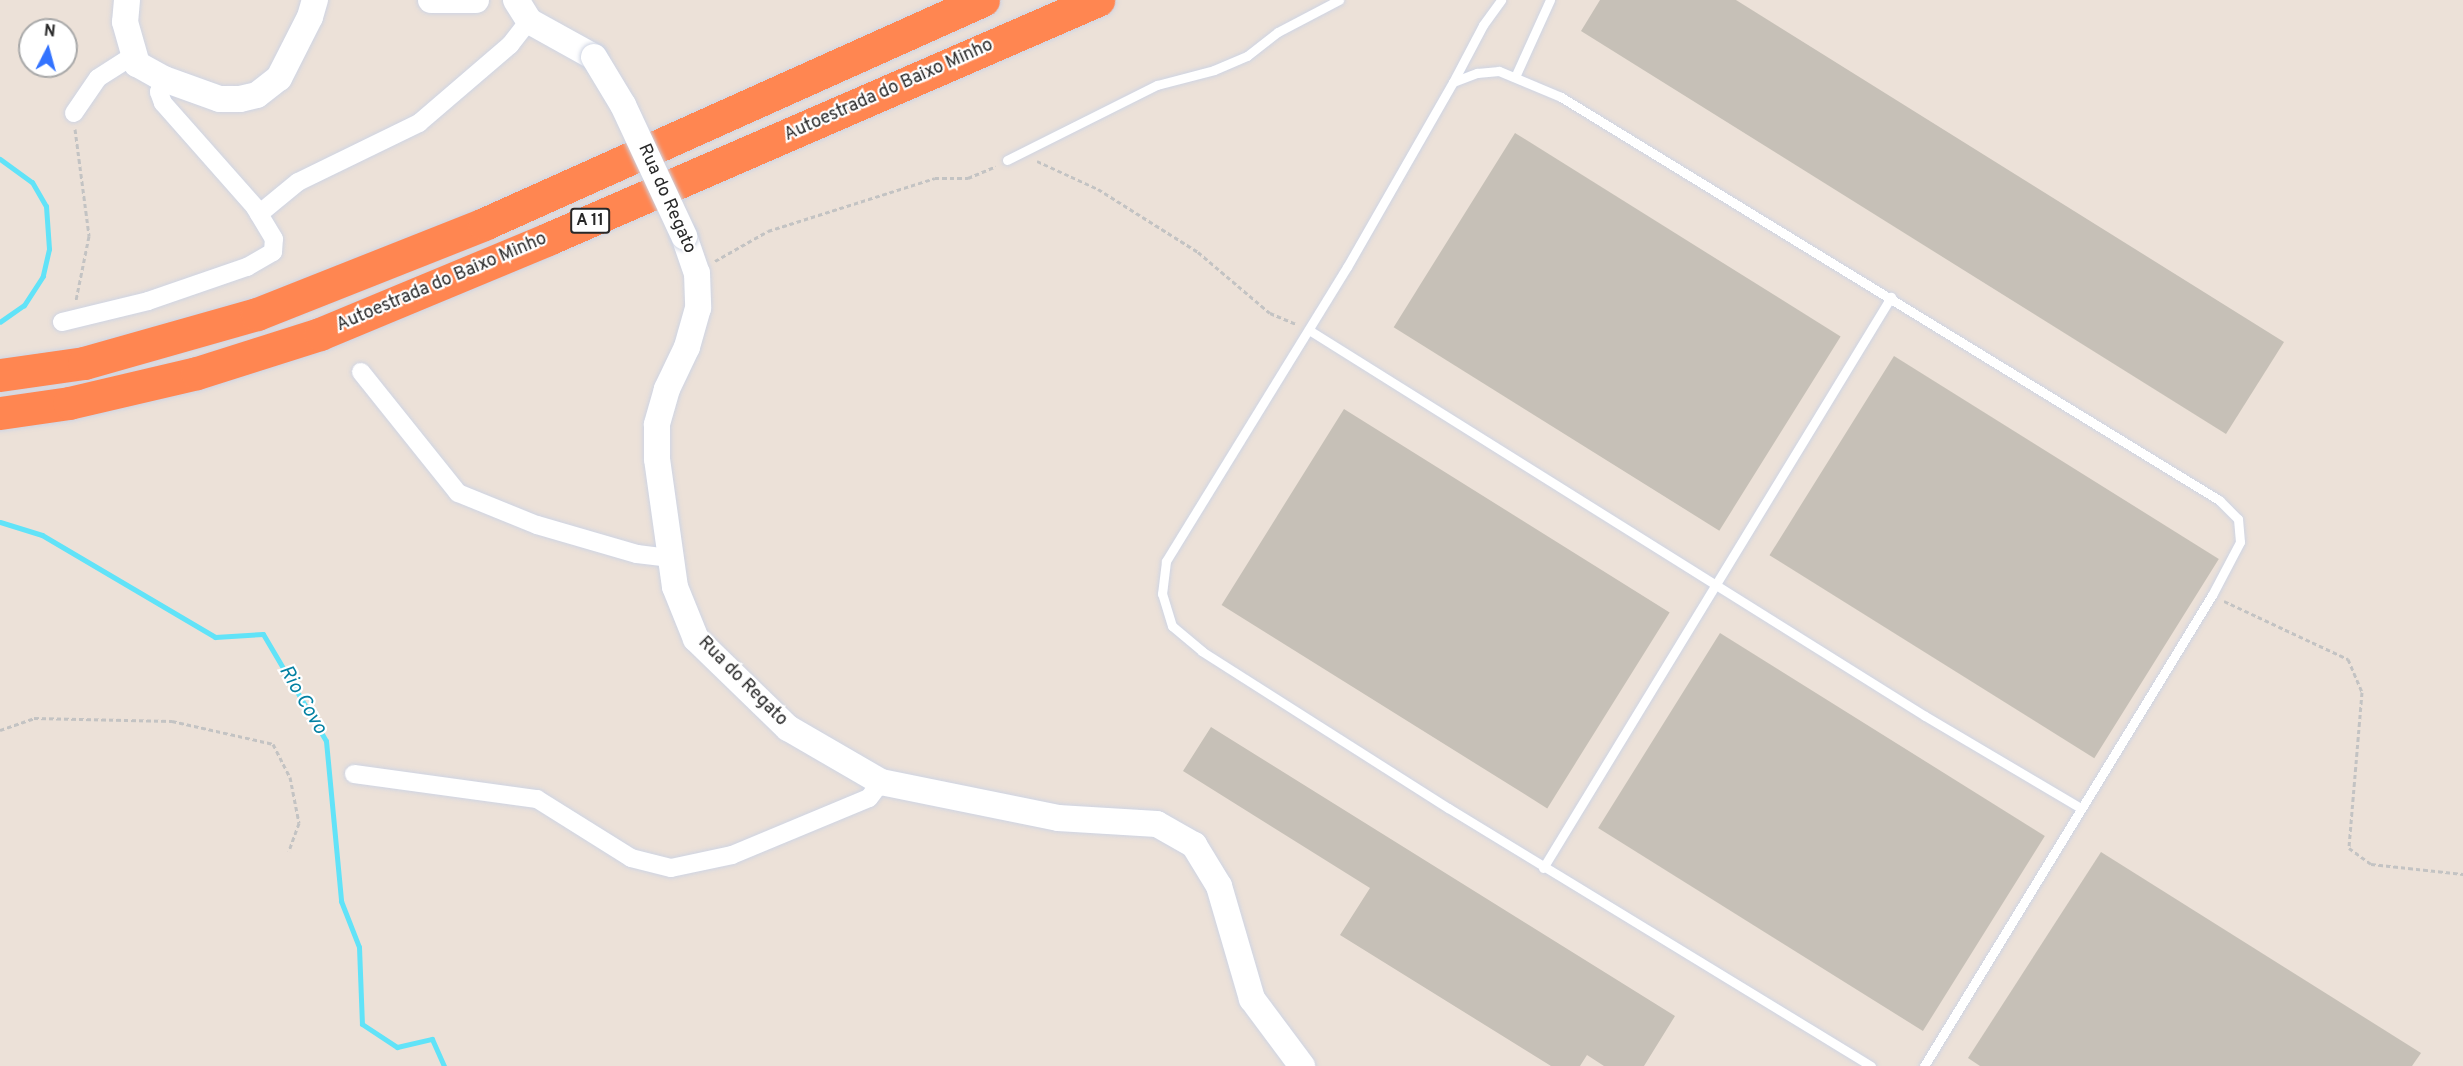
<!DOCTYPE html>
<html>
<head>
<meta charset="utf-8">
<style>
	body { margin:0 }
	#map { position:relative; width:2463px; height:1066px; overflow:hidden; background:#ece1d8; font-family:Overpass,sans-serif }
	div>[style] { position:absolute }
	.stream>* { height:5px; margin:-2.5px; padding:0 2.5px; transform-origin:2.5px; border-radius:2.5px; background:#61e3f8 }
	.building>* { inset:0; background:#c6c0b7; transform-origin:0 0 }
	.path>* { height:3px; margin-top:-1.5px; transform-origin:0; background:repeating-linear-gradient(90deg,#c3c3c3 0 4.5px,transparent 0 7.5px) }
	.roads { filter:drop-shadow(0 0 2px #ced4e3) drop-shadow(0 0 2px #ced4e3) }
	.lane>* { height:9px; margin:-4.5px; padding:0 4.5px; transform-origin:4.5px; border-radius:4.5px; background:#fff }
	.street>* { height:18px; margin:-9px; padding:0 9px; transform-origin:9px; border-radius:9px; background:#fff }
	.secondary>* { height:26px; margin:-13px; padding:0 13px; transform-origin:13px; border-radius:13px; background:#fff }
	.highway>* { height:33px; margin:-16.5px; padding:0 16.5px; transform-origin:16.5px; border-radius:16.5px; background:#ff8651 }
	.bridges { filter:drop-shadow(0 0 2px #ced4e3) drop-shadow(0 0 2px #ced4e3) }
	.secondary-bridge>* { height:26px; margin:-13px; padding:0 13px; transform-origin:13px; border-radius:13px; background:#fff }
	span { translate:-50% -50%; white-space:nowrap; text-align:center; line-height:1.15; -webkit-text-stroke:4.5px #fff; paint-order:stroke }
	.shield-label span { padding:2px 4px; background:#fff; border:2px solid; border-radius:4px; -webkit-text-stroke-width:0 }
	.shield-label { font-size:16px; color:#282828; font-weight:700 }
	.street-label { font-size:18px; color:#282828 }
	.water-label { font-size:20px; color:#0280a2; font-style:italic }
	.north { position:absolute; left:18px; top:18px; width:60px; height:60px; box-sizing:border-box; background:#fff; border:2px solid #a9a9a9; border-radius:50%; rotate:6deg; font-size:16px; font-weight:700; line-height:24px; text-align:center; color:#282828 }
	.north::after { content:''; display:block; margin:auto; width:21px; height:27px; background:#3373ff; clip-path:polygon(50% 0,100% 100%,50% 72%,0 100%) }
</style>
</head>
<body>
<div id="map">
	<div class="stream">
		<div style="left:0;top:159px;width:39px;rotate:36deg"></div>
		<div style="left:32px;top:182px;width:28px;rotate:60deg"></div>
		<div style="left:46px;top:206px;width:43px;rotate:86deg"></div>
		<div style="left:49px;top:249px;width:28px;rotate:103deg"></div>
		<div style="left:43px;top:276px;width:35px;rotate:123deg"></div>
		<div style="left:24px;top:305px;width:29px;rotate:145deg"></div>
		<div style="left:0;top:522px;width:44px;rotate:17.2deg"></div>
		<div style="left:42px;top:535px;width:201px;rotate:30.5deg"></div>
		<div style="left:215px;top:637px;width:48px;rotate:-3.6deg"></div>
		<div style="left:263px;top:634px;width:124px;rotate:59.5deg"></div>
		<div style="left:326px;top:741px;width:161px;rotate:84.6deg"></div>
		<div style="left:341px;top:901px;width:49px;rotate:68.6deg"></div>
		<div style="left:359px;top:947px;width:77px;rotate:87.8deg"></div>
		<div style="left:362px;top:1024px;width:42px;rotate:33.3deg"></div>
		<div style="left:397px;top:1047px;width:36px;rotate:-13deg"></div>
		<div style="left:432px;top:1039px;width:30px;rotate:66deg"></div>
	</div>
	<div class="building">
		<div style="clip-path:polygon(1600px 0,1736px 0,2284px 342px,2226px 434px,1581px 31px)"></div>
		<div style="left:1515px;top:133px;width:384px;height:229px;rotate:32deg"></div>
		<div style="left:1894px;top:356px;width:383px;height:235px;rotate:32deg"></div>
		<div style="left:1344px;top:409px;width:384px;height:231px;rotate:32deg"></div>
		<div style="left:1720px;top:633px;width:383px;height:230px;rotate:32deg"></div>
		<div style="clip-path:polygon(1211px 727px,1675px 1016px,1644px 1066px,1604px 1066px,1587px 1055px,1580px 1066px,1551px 1066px,1340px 935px,1370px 888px,1183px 771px)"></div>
		<div style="clip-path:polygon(2101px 852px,2421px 1053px,2412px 1066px,1980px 1066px,1968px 1058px)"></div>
	</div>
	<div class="path">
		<div style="left:75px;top:129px;width:108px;rotate:82.5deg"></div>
		<div style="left:89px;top:236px;width:65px;rotate:101.5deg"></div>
		<div style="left:1037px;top:161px;width:67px;rotate:24.7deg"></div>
		<div style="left:1098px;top:189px;width:118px;rotate:32.2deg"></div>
		<div style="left:1198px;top:252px;width:94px;rotate:40.3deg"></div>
		<div style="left:1270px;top:313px;width:28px;rotate:23deg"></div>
		<div style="left:715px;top:261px;width:61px;rotate:-29.5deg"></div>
		<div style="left:768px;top:231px;width:175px;rotate:-17.6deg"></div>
		<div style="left:935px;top:178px;width:33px"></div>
		<div style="left:968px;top:178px;width:30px;rotate:-23deg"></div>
		<div style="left:2224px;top:601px;width:137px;rotate:25.1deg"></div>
		<div style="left:2348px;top:659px;width:36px;rotate:67deg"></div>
		<div style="left:2362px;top:692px;width:157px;rotate:94.8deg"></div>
		<div style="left:2349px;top:848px;width:27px;rotate:36deg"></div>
		<div style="left:2371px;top:864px;width:93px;rotate:6.2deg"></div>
		<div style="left:0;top:730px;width:36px;rotate:-19deg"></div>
		<div style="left:34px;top:718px;width:138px;rotate:1.2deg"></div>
		<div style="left:172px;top:721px;width:104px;rotate:12.8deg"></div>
		<div style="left:273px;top:744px;width:37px;rotate:63deg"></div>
		<div style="left:290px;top:777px;width:47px;rotate:78.9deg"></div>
		<div style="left:299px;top:823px;width:30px;rotate:110deg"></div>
	</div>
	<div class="roads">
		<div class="lane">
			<div style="left:1515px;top:77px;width:85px;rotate:-65.6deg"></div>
			<div style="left:1453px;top:82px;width:64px;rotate:-62.2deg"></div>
			<div style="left:1483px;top:25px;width:31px;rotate:-54deg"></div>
			<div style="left:1007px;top:160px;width:168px;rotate:-26.6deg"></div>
			<div style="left:1157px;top:85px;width:59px;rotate:-14.7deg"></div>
			<div style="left:1214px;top:70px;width:36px;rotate:-23deg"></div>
			<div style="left:1247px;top:56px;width:39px;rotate:-38deg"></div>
			<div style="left:1278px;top:32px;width:69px;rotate:-27.7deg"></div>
			<div style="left:1309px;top:330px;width:727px;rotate:32.07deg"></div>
			<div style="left:1925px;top:716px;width:179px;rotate:30.6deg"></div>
			<div style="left:1543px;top:868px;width:669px;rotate:-58.64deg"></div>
			<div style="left:1871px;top:1066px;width:495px;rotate:-148.6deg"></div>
			<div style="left:1448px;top:808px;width:292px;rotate:-147.5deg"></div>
			<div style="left:1202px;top:651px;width:39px;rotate:-140deg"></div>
			<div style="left:1172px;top:626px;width:34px;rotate:-107deg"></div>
			<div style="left:1162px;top:594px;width:33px;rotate:-83deg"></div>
			<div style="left:1166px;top:561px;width:345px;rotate:-58.4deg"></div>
			<div style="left:1347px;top:267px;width:213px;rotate:-60.2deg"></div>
			<div style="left:1453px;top:82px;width:26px;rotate:-21deg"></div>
			<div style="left:1477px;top:73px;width:22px;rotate:-5deg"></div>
			<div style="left:1499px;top:71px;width:67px;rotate:22.8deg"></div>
			<div style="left:1561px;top:97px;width:772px;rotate:31.49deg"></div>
			<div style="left:2219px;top:500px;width:27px;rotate:45deg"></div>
			<div style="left:2238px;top:519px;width:23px;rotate:85deg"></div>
			<div style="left:2240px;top:542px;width:60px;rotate:117.8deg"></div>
			<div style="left:2212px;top:595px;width:552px;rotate:121.44deg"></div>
		</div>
		<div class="street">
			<div style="left:74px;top:113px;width:42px;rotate:-55.6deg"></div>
			<div style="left:98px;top:78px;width:43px;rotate:-32.6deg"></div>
			<div style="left:259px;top:214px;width:50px;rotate:-39.4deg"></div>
			<div style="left:298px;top:182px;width:135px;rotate:-26deg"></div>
			<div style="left:419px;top:123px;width:120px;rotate:-40.6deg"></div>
			<div style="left:510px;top:45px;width:31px;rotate:-52deg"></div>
			<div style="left:62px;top:322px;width:89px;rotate:-13.7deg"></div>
			<div style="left:148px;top:301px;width:105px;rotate:-19deg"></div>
			<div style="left:247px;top:267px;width:30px;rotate:-30deg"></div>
			<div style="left:273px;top:252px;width:13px;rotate:-86deg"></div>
			<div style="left:274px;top:239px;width:37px;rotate:-121deg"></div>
			<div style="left:255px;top:207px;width:139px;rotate:-131.5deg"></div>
			<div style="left:163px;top:103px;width:12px;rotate:-110deg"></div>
			<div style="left:159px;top:92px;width:14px;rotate:-69deg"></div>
			<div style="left:361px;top:372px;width:155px;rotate:51.3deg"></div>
			<div style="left:458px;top:493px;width:85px;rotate:22.1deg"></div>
			<div style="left:537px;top:525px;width:104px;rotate:16.2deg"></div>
			<div style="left:637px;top:554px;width:34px;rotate:7deg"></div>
			<div style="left:354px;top:774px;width:185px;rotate:7.8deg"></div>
			<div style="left:537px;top:799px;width:111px;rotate:32.1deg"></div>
			<div style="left:631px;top:858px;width:41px;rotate:14deg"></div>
			<div style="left:671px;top:868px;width:62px;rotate:-12deg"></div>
			<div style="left:732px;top:855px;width:148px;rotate:-22.6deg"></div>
			<div style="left:869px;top:798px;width:20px;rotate:-53deg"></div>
		</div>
		<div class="secondary">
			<div style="left:127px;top:0;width:22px;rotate:95deg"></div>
			<div style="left:125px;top:22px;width:44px;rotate:74.1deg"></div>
			<div style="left:137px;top:64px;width:31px;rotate:29deg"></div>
			<div style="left:164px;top:79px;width:59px;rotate:19.7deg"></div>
			<div style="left:220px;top:99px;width:20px"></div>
			<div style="left:240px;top:99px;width:17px;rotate:-13deg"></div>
			<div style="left:257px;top:95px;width:28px;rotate:-38deg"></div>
			<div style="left:279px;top:78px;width:68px;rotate:-63.1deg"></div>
			<div style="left:310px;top:17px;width:18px;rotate:-74deg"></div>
			<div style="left:431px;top:0;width:45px"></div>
			<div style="left:516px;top:0;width:25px;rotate:58deg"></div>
			<div style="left:529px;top:21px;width:74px;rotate:29deg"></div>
			<div style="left:684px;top:236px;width:39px;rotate:71deg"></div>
			<div style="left:697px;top:273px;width:35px;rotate:88deg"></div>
			<div style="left:698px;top:308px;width:41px;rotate:105.8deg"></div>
			<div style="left:687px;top:347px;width:47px;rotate:115.5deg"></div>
			<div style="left:667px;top:389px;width:37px;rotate:106deg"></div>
			<div style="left:657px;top:425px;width:34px;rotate:90deg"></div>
			<div style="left:657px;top:459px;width:129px;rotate:82deg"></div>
			<div style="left:675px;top:587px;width:56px;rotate:68deg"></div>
			<div style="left:696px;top:639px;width:128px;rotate:44.1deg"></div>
			<div style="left:788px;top:728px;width:108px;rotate:30.1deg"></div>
			<div style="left:881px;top:782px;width:181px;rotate:11.5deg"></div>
			<div style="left:1058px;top:818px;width:99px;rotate:3.5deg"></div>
			<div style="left:1157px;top:824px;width:43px;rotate:29.6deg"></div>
			<div style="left:1194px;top:845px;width:48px;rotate:58.6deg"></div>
			<div style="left:1219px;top:886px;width:118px;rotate:73.7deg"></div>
			<div style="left:1252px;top:999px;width:84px;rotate:53.3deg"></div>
		</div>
		<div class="highway">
			<div style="left:0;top:375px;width:85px;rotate:-8.1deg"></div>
			<div style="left:84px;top:363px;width:180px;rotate:-15.8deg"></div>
			<div style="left:257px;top:314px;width:244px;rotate:-21.6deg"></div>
			<div style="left:484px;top:224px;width:547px;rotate:-24.18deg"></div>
			<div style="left:0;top:413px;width:70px;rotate:-8.2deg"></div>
			<div style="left:69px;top:403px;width:131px;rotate:-13.2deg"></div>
			<div style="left:197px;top:373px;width:129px;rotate:-17.6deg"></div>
			<div style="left:320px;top:334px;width:247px;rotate:-22.6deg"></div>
			<div style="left:548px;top:239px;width:600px;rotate:-23.49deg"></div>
		</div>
	</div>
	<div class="bridges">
		<div class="secondary-bridge">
			<div style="left:594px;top:57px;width:56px;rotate:58.9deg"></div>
			<div style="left:623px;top:105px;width:145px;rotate:65deg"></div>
		</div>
	</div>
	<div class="shield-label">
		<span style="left:590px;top:221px">A 11</span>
	</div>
	<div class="street-label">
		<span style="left:889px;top:91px;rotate:-24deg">Autoestrada do Baixo Minho</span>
		<span style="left:666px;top:199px;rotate:66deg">Rua do Regato</span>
		<span style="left:442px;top:283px;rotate:-23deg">Autoestrada do Baixo Minho</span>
		<span style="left:742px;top:682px;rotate:45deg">Rua do Regato</span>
	</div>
	<div class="water-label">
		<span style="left:302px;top:700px;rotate:60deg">Rio Covo</span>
	</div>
	<div class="north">N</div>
</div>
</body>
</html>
